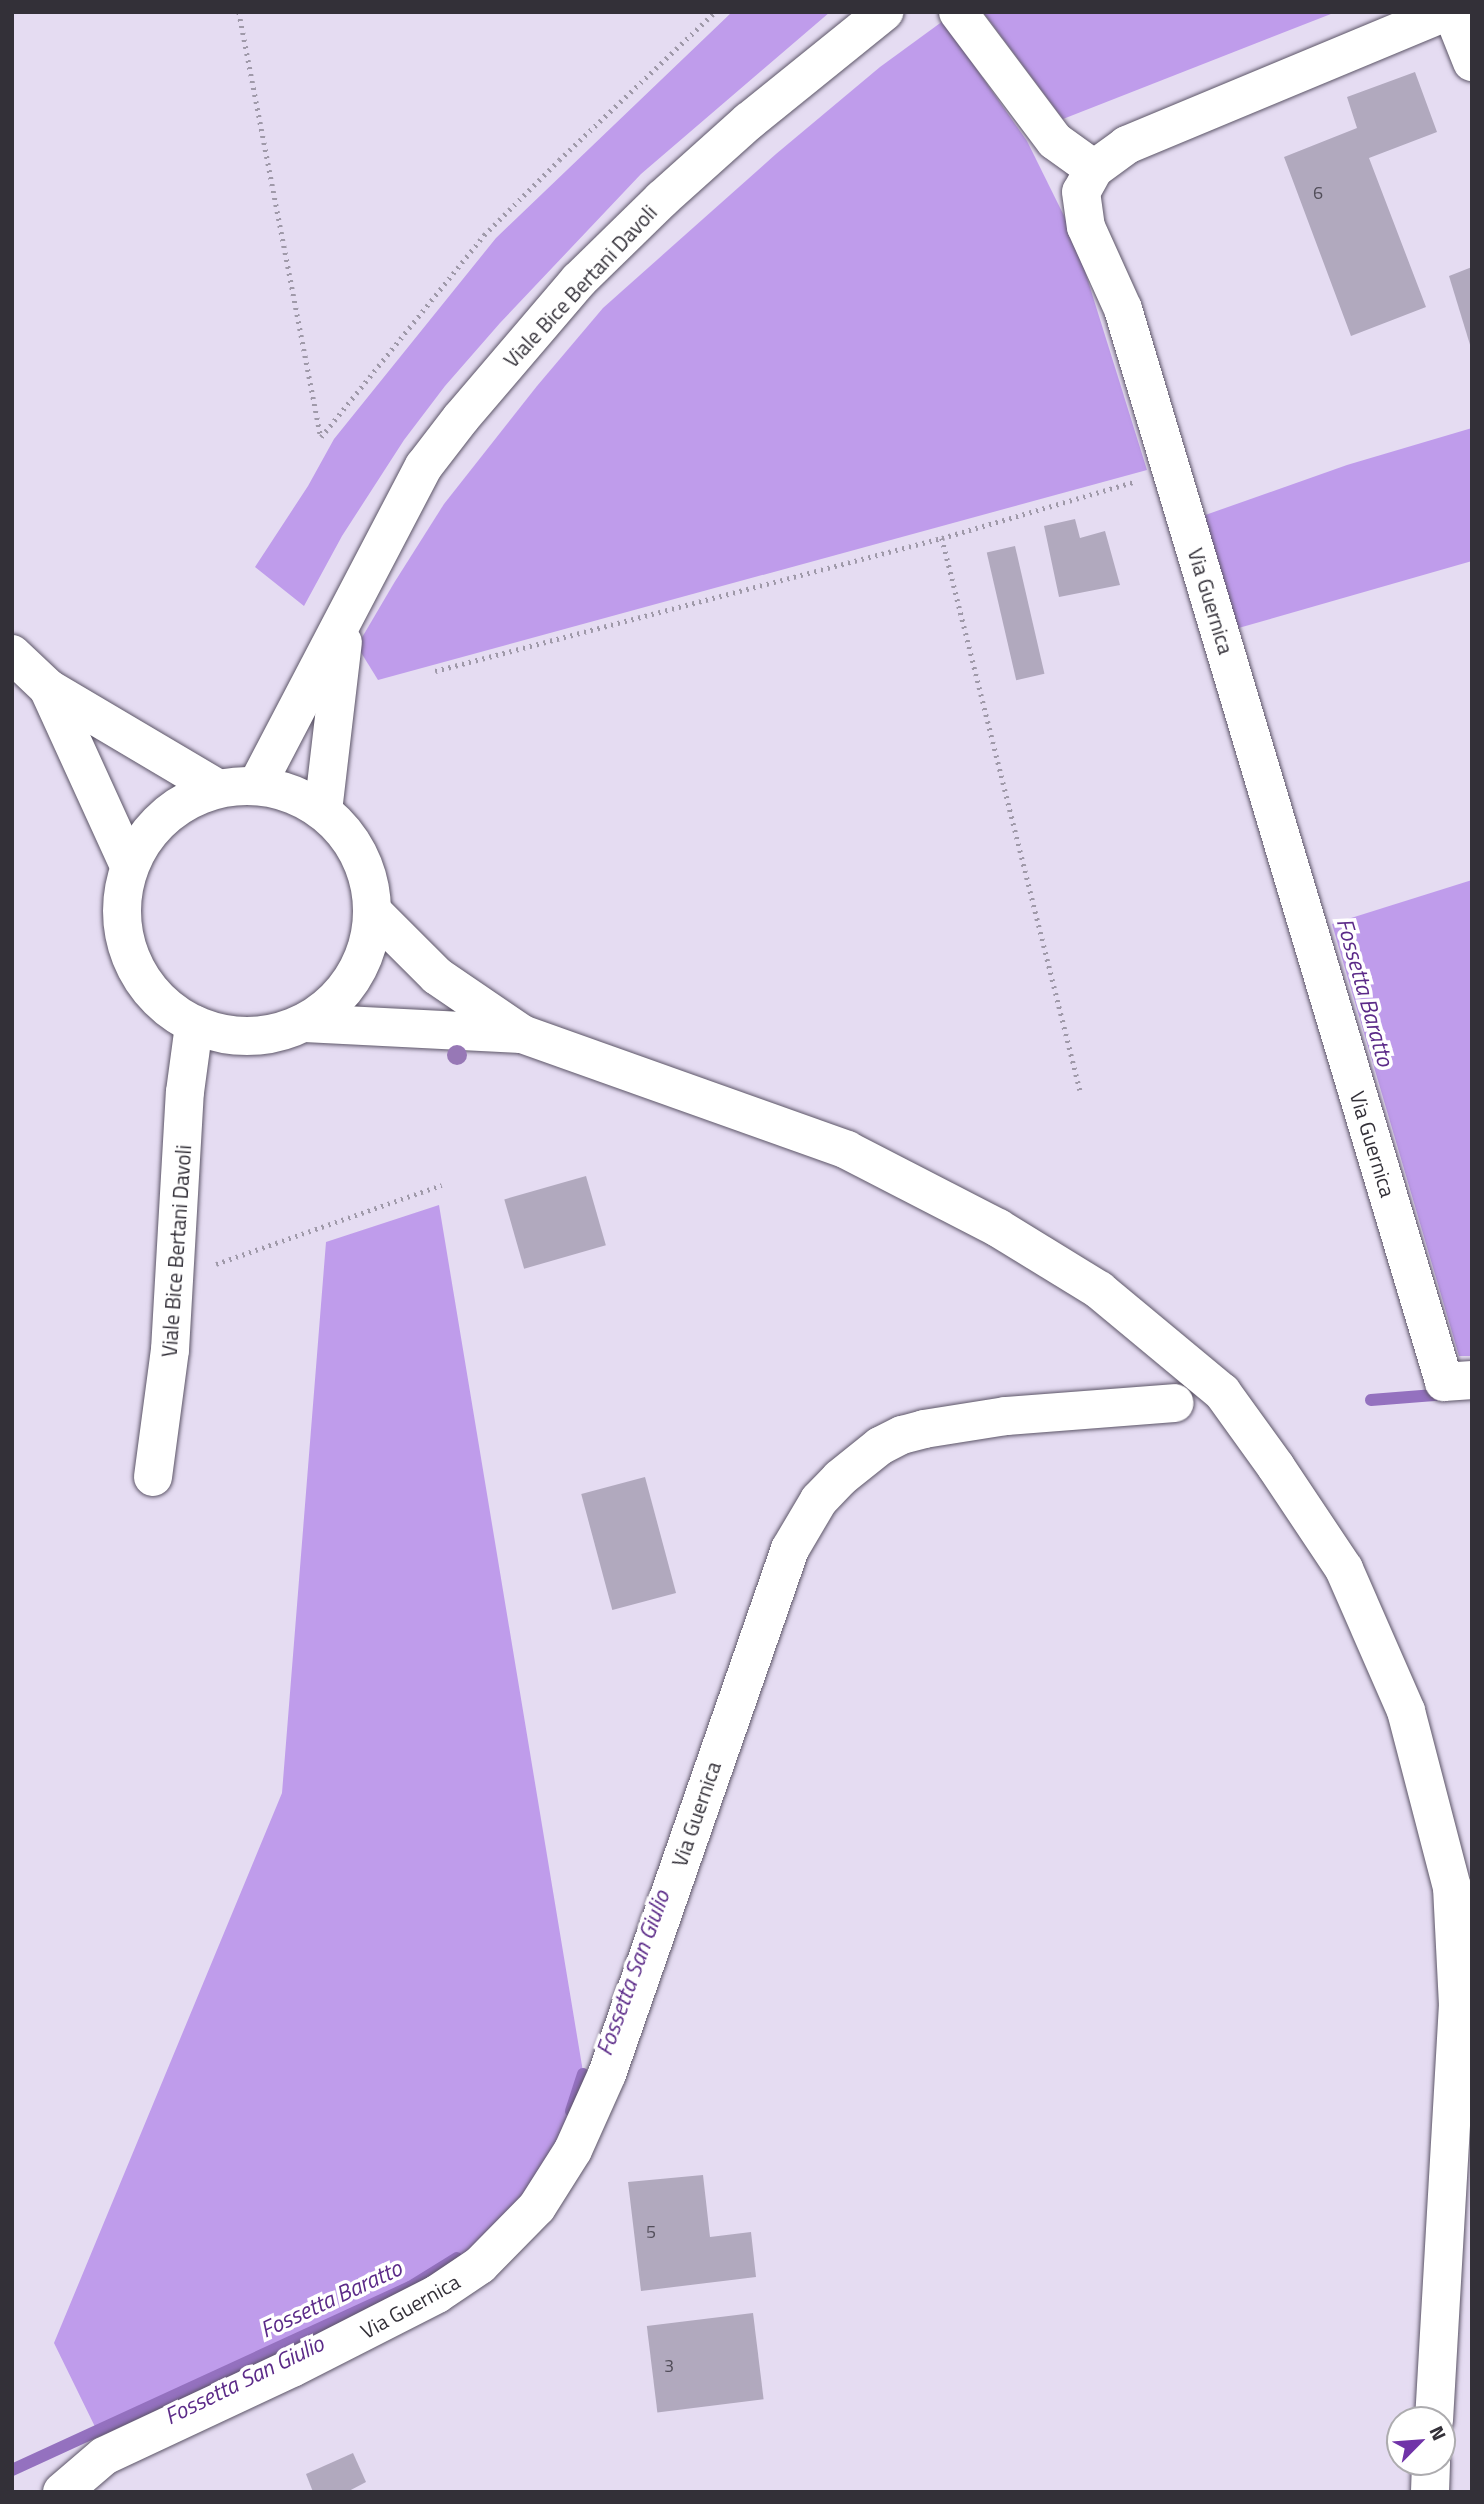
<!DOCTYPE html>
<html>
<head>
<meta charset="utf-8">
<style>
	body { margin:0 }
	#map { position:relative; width:1484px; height:2504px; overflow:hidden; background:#e5dcf2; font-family:"Titillium Web",sans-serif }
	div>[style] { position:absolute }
	.green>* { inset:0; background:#bf9ceb }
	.stream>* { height:12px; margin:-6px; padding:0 6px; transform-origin:6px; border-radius:6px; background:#9471bf }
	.building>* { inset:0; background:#b1a9be; transform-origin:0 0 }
	.path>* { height:4.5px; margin-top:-2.25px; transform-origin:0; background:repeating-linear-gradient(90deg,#9f99a9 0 2px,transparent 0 7px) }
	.roads { filter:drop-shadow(0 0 2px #5c5567) drop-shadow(0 0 2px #5c5567) }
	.minor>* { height:38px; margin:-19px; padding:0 19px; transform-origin:19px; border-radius:19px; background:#fff }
	.major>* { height:38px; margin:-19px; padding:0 19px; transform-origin:19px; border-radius:19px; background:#fff }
	.major>.ring { margin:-19px; padding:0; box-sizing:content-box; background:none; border:38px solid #fff; border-radius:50% }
	.highway>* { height:38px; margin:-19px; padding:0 19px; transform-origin:19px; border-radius:19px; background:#fff }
	.trees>* { width:20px; height:20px; margin:-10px; border-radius:50%; background:#9778b6 }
	span { translate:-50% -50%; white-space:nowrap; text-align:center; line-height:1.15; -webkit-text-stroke:7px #fff; paint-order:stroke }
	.number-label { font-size:18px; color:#524e5a }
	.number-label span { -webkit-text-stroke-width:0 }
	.street-label { font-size:21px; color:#333038 }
	.water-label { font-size:23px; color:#5b2a88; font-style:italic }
	.frame { position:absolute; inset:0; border:14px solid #333038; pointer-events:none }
	.north { position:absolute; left:1386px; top:2406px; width:70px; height:70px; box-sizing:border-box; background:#fff; border:2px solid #adacaf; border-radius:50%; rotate:65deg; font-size:19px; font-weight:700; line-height:28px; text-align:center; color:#333038 }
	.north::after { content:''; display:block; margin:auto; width:24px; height:32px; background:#7033a8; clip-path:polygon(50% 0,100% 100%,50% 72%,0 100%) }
</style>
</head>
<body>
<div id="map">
	<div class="green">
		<div style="clip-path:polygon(732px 12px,830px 12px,641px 174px,500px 323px,445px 386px,404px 440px,342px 536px,304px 606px,255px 567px,308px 486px,334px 439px,496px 238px)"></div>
		<div style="clip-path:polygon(983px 12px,1336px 12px,1063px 119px)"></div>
		<div style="clip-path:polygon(943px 21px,1027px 141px,1074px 236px,1147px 470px,378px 680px,357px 646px,394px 583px,444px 504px,537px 386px,603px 308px,776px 154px,880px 67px)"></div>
		<div style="clip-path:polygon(1472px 428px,1472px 561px,1228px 631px,1194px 519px,1347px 465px)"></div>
		<div style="clip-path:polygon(1472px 880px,1472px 1356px,1459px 1356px,1332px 924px)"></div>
		<div style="clip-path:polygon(439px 1205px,590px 2114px,573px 2150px,445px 2278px,101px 2439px,54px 2343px,282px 1793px,326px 1242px)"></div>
	</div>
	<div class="stream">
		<div style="left:1371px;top:1400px;width:76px;rotate:-4.5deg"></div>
		<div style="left:571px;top:2111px;width:39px;rotate:-72deg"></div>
		<div style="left:12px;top:2470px;width:438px;rotate:-24.7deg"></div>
		<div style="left:410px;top:2287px;width:55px;rotate:-31.7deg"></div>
	</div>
	<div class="building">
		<div style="clip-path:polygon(1415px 72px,1437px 132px,1369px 158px,1426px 307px,1351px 336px,1284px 157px,1357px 128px,1347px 97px)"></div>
		<div style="clip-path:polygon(1472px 267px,1472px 348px,1471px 348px,1449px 276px)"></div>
		<div style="clip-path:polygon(1075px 519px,1080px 538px,1105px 531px,1120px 585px,1059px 597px,1044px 526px)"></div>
		<div style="left:1015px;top:546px;width:131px;height:29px;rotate:77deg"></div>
		<div style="left:586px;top:1176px;width:72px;height:85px;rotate:74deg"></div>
		<div style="left:645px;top:1477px;width:120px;height:66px;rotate:75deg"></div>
		<div style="clip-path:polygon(703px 2175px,710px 2237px,751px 2232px,756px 2277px,641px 2291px,628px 2182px)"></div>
		<div style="left:753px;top:2313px;width:87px;height:107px;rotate:83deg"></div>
		<div style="clip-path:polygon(353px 2453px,366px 2482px,347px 2492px,313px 2492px,306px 2474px)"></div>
	</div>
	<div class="path">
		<div style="left:239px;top:12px;width:433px;rotate:79.1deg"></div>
		<div style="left:321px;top:437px;width:260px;rotate:-51.1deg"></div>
		<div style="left:484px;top:235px;width:106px;rotate:-45deg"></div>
		<div style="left:559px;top:160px;width:215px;rotate:-43.5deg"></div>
		<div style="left:942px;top:538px;width:569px;rotate:75.96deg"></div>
		<div style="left:435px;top:671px;width:524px;rotate:-14.7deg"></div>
		<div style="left:942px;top:538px;width:199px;rotate:-16.3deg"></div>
		<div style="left:216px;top:1264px;width:239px;rotate:-19.3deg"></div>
	</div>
	<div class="roads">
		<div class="minor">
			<div style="left:958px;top:12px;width:161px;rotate:53.1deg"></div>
			<div style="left:1055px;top:141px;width:48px;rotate:35.7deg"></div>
			<div style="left:1446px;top:12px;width:346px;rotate:157.4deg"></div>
			<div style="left:1127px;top:145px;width:41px;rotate:144deg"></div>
			<div style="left:1094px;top:169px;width:26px;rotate:119deg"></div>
			<div style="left:1081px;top:192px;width:35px;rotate:82deg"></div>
			<div style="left:1086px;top:227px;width:90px;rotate:65.7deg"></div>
			<div style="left:1123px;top:309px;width:1120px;rotate:73.34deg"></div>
			<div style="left:1444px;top:1382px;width:28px;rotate:-4deg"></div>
			<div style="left:1452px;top:12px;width:54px;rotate:68.2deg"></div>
			<div style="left:12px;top:654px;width:50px;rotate:43.4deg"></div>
			<div style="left:48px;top:688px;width:196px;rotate:30.6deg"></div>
			<div style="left:48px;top:688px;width:196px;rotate:65.5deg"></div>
			<div style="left:372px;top:911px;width:92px;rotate:45deg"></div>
			<div style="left:437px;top:976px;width:103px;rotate:34.3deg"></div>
			<div style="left:522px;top:1034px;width:345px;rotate:19.6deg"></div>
			<div style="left:847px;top:1150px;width:170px;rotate:27.3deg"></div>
			<div style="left:998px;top:1228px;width:119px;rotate:31.5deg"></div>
			<div style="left:1099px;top:1290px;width:160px;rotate:39.7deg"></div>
			<div style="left:1222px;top:1392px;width:92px;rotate:54.2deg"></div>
			<div style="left:1276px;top:1467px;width:123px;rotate:56.3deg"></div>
			<div style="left:1344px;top:1569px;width:155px;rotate:66.4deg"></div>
			<div style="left:1406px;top:1711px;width:182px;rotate:75.4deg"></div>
			<div style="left:1452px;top:1887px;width:117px;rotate:87.1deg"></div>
			<div style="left:1458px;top:2004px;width:417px;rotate:93.3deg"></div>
			<div style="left:304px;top:1023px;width:218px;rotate:2.9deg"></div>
			<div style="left:62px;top:2492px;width:55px;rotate:-40.6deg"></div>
			<div style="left:104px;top:2456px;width:208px;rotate:-25.1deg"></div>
			<div style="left:292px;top:2368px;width:163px;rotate:-27deg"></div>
			<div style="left:437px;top:2294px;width:52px;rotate:-34deg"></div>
			<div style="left:480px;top:2265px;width:81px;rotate:-45.5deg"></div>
			<div style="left:537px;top:2207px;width:67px;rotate:-57.7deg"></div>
			<div style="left:573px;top:2150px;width:83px;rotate:-65.9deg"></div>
			<div style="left:607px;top:2074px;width:556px;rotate:-70.78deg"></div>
			<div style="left:790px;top:1549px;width:57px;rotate:-59.4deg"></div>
			<div style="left:819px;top:1500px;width:30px;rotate:-46deg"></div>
			<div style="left:840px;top:1478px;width:51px;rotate:-38.7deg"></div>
			<div style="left:880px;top:1446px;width:25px;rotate:-27deg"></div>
			<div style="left:902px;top:1435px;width:23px;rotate:-15deg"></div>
			<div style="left:924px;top:1429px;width:83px;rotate:-9deg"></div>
			<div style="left:1006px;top:1416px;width:169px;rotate:-4.4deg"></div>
			<div style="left:1430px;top:2492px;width:30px;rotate:-88deg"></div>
		</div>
		<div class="major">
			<div class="ring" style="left:122px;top:786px;width:212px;height:212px"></div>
			<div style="left:153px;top:1477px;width:128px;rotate:-82.4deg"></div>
			<div style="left:170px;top:1350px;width:258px;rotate:-86.7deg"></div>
			<div style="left:185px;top:1092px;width:68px;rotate:-82.3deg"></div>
		</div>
		<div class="highway">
			<div style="left:257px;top:785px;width:360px;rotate:-62.4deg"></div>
			<div style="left:424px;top:466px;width:61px;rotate:-52.4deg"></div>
			<div style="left:461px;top:418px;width:182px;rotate:-49.5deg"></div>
			<div style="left:579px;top:280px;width:116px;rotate:-44.3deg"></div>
			<div style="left:662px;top:199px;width:117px;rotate:-41.9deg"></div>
			<div style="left:749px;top:121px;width:174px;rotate:-38.9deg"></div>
			<div style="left:323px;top:811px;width:170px;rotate:-83.3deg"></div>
		</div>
	</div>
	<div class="trees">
		<div style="left:457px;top:1055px"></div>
	</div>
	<div class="number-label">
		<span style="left:1318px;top:193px">6</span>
		<span style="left:651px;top:2232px">5</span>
		<span style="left:669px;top:2366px">3</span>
	</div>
	<div class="street-label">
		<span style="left:580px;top:286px;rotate:-47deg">Viale Bice Bertani Davoli</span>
		<span style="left:1211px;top:601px;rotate:73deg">Via Guernica</span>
		<span style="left:1373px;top:1144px;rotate:73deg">Via Guernica</span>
		<span style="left:176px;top:1251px;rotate:-86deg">Viale Bice Bertani Davoli</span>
		<span style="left:696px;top:1814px;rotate:-71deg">Via Guernica</span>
		<span style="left:410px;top:2306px;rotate:-29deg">Via Guernica</span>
	</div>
	<div class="water-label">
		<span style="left:1365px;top:992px;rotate:74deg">Fossetta Baratto</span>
		<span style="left:633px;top:1973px;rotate:-70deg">Fossetta San Giulio</span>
		<span style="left:331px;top:2299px;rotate:-25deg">Fossetta Baratto</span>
		<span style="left:244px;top:2380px;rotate:-26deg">Fossetta San Giulio</span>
	</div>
	<div class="frame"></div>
	<div class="north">N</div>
</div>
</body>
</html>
